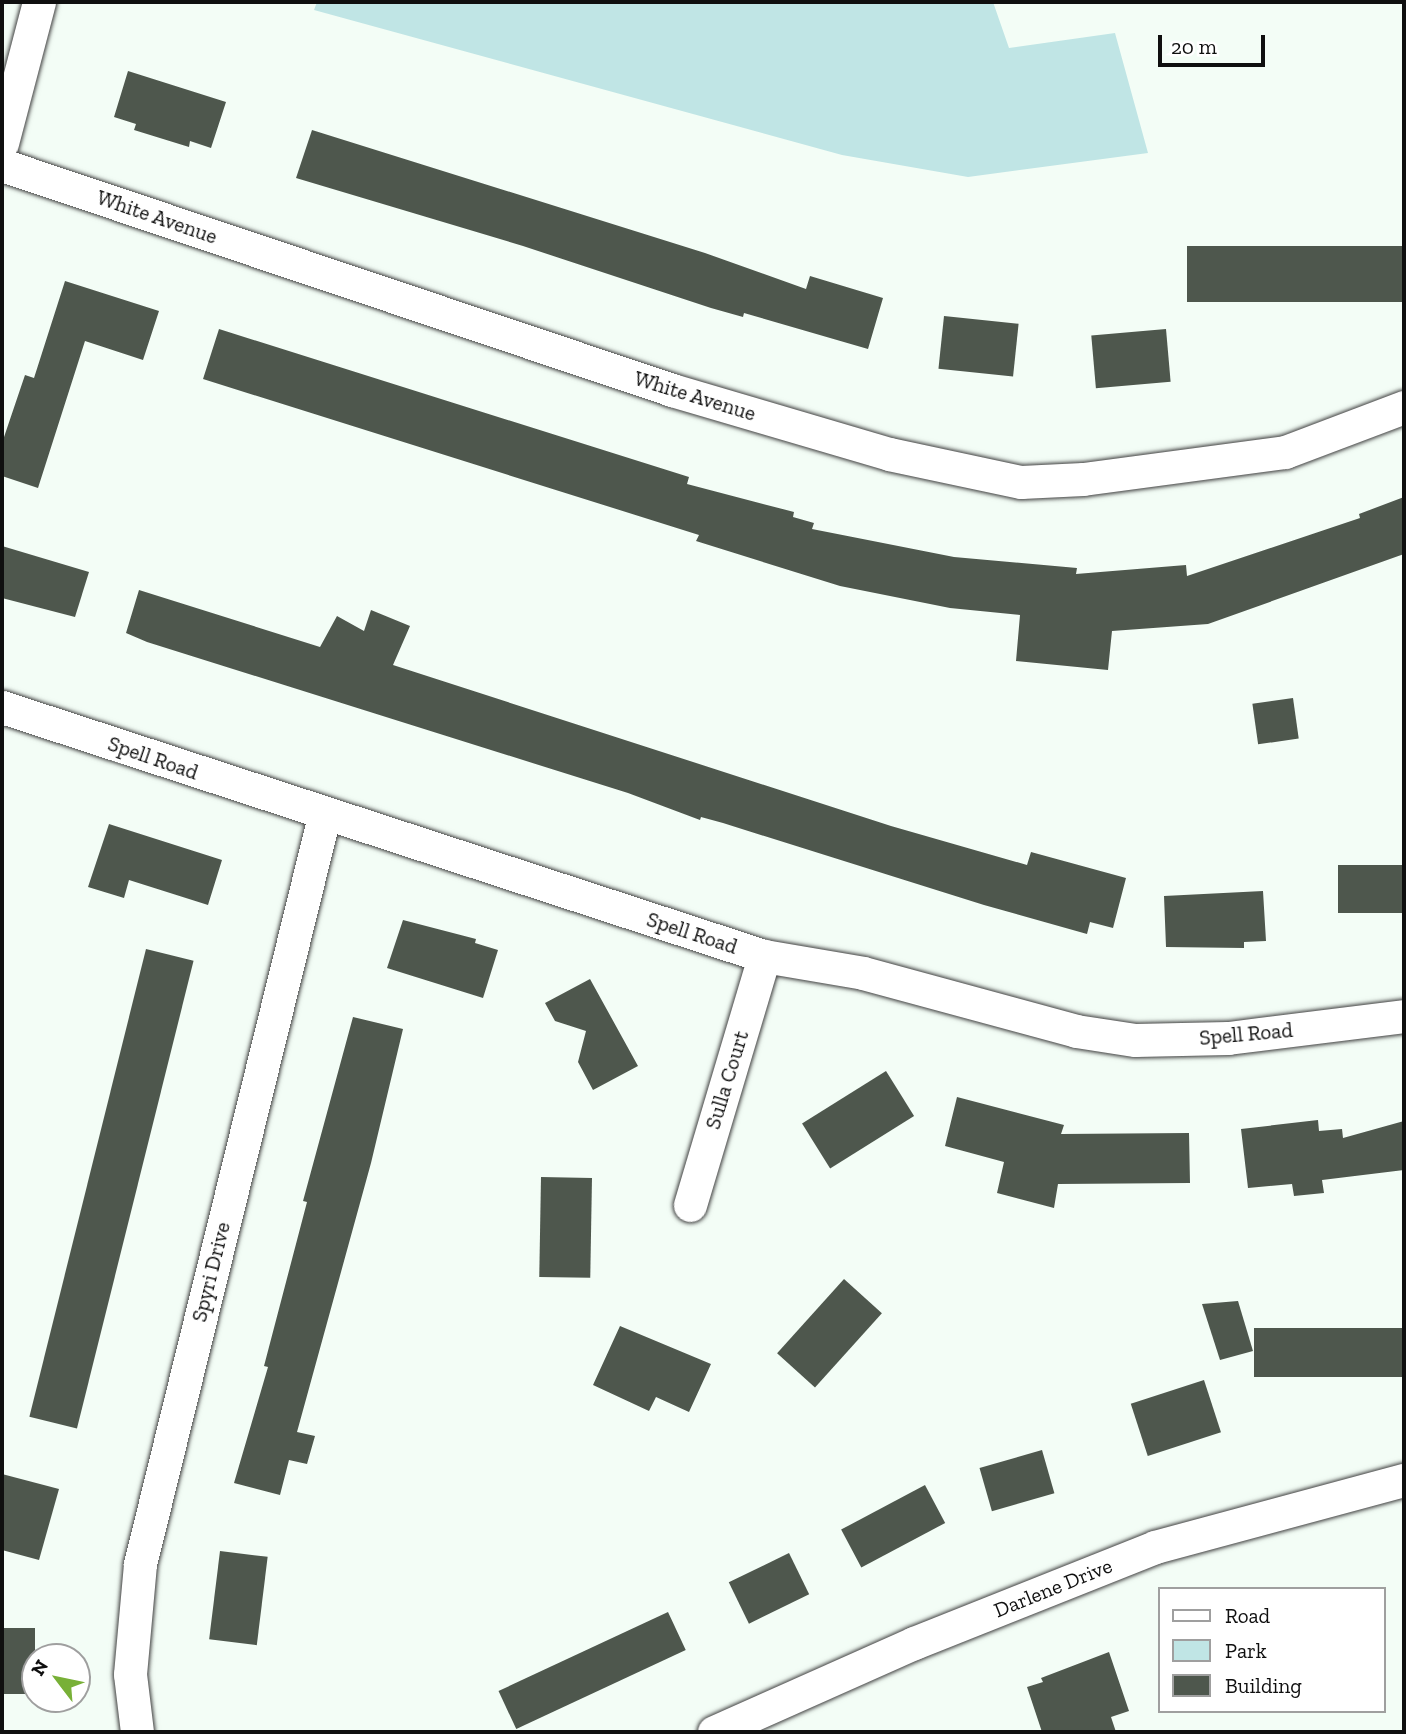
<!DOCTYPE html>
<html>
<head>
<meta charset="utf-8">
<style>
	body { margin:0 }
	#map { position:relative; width:1406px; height:1734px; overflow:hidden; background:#f3fdf6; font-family:"Zilla Slab",serif }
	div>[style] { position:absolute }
	.green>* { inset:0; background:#c0e5e5 }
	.building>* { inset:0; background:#4e574d; transform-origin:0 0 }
	.roads { filter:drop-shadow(0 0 2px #424242) drop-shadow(0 0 2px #424242) }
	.minor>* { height:33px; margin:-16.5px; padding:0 16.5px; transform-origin:16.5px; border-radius:16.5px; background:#fff }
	span { translate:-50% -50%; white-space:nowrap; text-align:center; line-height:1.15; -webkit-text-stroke:7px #fff; paint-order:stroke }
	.street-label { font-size:21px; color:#0f0f0f }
	.frame { position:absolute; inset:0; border:4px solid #0f0f0f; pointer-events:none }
	.legend { position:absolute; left:1158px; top:1587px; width:228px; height:126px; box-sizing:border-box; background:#fff; border:2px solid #9f9f9f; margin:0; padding:9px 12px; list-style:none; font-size:21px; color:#0f0f0f }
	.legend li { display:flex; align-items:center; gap:14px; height:35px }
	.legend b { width:35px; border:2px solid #9f9f9f }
	.north { position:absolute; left:21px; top:1643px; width:70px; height:70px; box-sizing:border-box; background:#fff; border:2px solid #9f9f9f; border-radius:50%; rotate:302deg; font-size:19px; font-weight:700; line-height:28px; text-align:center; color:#0f0f0f }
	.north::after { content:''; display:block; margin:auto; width:24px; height:32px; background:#78b037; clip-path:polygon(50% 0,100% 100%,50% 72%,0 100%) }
	.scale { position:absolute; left:1158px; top:35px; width:107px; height:32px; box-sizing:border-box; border:4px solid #0f0f0f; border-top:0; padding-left:9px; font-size:21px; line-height:24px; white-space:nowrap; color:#0f0f0f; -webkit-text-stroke:5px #fff; paint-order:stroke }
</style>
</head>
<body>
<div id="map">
	<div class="green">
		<div style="clip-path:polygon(317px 2px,993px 2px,1009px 48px,1115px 33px,1148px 153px,968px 177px,842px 155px,314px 10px)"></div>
	</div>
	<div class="building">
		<div style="clip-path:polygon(128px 71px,226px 102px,211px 148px,190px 141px,189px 147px,134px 130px,136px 124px,114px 117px)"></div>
		<div style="clip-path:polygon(312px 130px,705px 253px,806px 289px,810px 276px,883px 298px,868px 349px,744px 313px,743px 317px,711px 308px,523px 246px,296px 178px)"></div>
		<div style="left:1404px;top:246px;width:56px;height:217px;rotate:90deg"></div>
		<div style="clip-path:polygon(65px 281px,159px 311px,143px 360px,85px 341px,38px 488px,2px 476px,2px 443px,25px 375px,34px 378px)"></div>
		<div style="left:944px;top:316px;width:75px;height:53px;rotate:6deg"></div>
		<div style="clip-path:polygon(219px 329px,689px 477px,687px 484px,794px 512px,793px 517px,814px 523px,812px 529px,954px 557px,1077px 568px,1076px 574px,1186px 565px,1187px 576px,1360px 518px,1359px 514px,1404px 497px,1404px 554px,1208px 624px,1112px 631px,1108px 670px,1016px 661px,1020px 615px,950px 608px,840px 586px,696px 541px,699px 535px,203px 379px)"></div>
		<div style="left:1166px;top:329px;width:53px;height:75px;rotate:85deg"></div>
		<div style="clip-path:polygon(2px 546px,89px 572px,75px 617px,2px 598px)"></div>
		<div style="clip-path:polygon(139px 590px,320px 647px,337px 616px,364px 631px,371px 610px,410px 626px,393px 665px,891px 826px,1027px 865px,1031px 852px,1126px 878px,1113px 928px,1090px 922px,1087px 934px,984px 905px,723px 823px,701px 817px,700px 820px,628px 793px,147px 642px,126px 633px)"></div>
		<div style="left:1293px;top:698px;width:41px;height:41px;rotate:82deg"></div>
		<div style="clip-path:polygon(109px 824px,222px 860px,208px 905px,129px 880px,124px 898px,88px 887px)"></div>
		<div style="left:1404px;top:865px;width:48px;height:66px;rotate:90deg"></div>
		<div style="clip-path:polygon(1263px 891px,1266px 941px,1244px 942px,1244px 948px,1166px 947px,1164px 896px)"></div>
		<div style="clip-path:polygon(403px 920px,476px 939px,475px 943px,498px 950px,483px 998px,387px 968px)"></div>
		<div style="left:146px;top:949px;width:49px;height:482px;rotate:14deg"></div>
		<div style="clip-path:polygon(590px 979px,638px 1066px,593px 1090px,578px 1062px,586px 1031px,555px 1021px,545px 1003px)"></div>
		<div style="clip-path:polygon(353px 1017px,403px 1029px,371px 1163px,297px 1432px,315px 1436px,307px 1464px,289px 1460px,280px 1495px,234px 1483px,268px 1367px,264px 1366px,307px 1202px,303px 1201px)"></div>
		<div style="left:886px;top:1071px;width:53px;height:99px;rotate:58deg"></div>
		<div style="clip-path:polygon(957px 1097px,1064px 1125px,1061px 1134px,1189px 1133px,1190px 1183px,1058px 1184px,1054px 1208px,997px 1193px,1004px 1162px,945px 1146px)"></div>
		<div style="clip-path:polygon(1318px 1120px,1319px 1131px,1342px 1129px,1343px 1138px,1404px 1121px,1404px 1170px,1322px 1180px,1324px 1193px,1294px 1196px,1292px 1184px,1248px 1188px,1241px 1129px)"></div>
		<div style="left:541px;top:1177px;width:51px;height:100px;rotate:1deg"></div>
		<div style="left:844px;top:1279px;width:51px;height:100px;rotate:42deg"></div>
		<div style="clip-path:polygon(1238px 1301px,1253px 1351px,1220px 1360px,1202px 1304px)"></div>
		<div style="clip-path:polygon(620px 1326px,711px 1364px,689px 1412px,656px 1397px,649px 1411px,593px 1385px)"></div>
		<div style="left:1404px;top:1328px;width:49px;height:150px;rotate:90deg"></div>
		<div style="left:1204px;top:1380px;width:55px;height:77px;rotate:72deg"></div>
		<div style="left:1042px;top:1450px;width:45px;height:65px;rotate:74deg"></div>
		<div style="clip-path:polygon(2px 1474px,59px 1489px,39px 1560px,2px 1550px)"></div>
		<div style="left:925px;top:1485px;width:43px;height:95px;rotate:62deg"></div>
		<div style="left:220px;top:1551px;width:48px;height:89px;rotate:7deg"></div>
		<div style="left:789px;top:1553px;width:46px;height:67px;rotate:64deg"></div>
		<div style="left:668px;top:1612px;width:42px;height:187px;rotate:65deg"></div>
		<div style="left:35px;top:1628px;width:66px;height:33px;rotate:90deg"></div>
		<div style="clip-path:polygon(1109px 1652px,1129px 1711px,1111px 1717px,1116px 1732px,1042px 1732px,1027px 1687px,1043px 1682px,1041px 1678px)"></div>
	</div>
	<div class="roads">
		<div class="minor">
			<div style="left:2px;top:143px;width:146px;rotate:-75.3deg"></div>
			<div style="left:2px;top:165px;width:707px;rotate:18.56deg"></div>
			<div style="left:672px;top:390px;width:226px;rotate:16.4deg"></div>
			<div style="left:889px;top:454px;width:135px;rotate:12deg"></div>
			<div style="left:1021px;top:482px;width:62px;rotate:-2.8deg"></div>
			<div style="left:1083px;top:479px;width:204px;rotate:-7.6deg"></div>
			<div style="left:1285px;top:452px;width:127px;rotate:-20.7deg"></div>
			<div style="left:2px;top:707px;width:802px;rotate:18.1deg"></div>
			<div style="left:764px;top:956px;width:100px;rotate:9.7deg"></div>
			<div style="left:863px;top:973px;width:221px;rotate:15.2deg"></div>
			<div style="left:1076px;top:1031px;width:60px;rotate:8.7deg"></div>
			<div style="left:1135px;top:1040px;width:93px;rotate:-1.2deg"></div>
			<div style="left:1228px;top:1038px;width:177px;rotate:-7.1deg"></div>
			<div style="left:690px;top:1205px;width:260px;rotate:-73.4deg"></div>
			<div style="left:137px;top:1732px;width:58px;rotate:-96.9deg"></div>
			<div style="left:130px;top:1674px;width:110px;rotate:-84.8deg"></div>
			<div style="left:140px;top:1564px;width:770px;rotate:-76.18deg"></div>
			<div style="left:714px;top:1732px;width:219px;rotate:-24deg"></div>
			<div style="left:914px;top:1643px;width:259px;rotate:-21.7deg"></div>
			<div style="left:1155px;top:1547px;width:258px;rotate:-15.1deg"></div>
		</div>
	</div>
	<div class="street-label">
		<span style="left:157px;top:217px;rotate:19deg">White Avenue</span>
		<span style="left:695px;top:396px;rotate:17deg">White Avenue</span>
		<span style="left:153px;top:758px;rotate:19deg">Spell Road</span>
		<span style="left:692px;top:933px;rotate:18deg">Spell Road</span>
		<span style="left:1246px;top:1034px;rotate:-5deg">Spell Road</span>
		<span style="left:727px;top:1080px;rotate:-73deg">Sulla Court</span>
		<span style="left:211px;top:1272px;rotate:-76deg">Spyri Drive</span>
		<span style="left:1053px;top:1588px;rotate:-22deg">Darlene Drive</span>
	</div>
	<div class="frame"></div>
	<ul class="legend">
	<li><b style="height:9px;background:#fff"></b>Road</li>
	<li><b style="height:19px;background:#c0e5e5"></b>Park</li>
	<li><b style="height:19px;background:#4e574d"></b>Building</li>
	</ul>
	<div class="north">N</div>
	<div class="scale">20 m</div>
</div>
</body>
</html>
